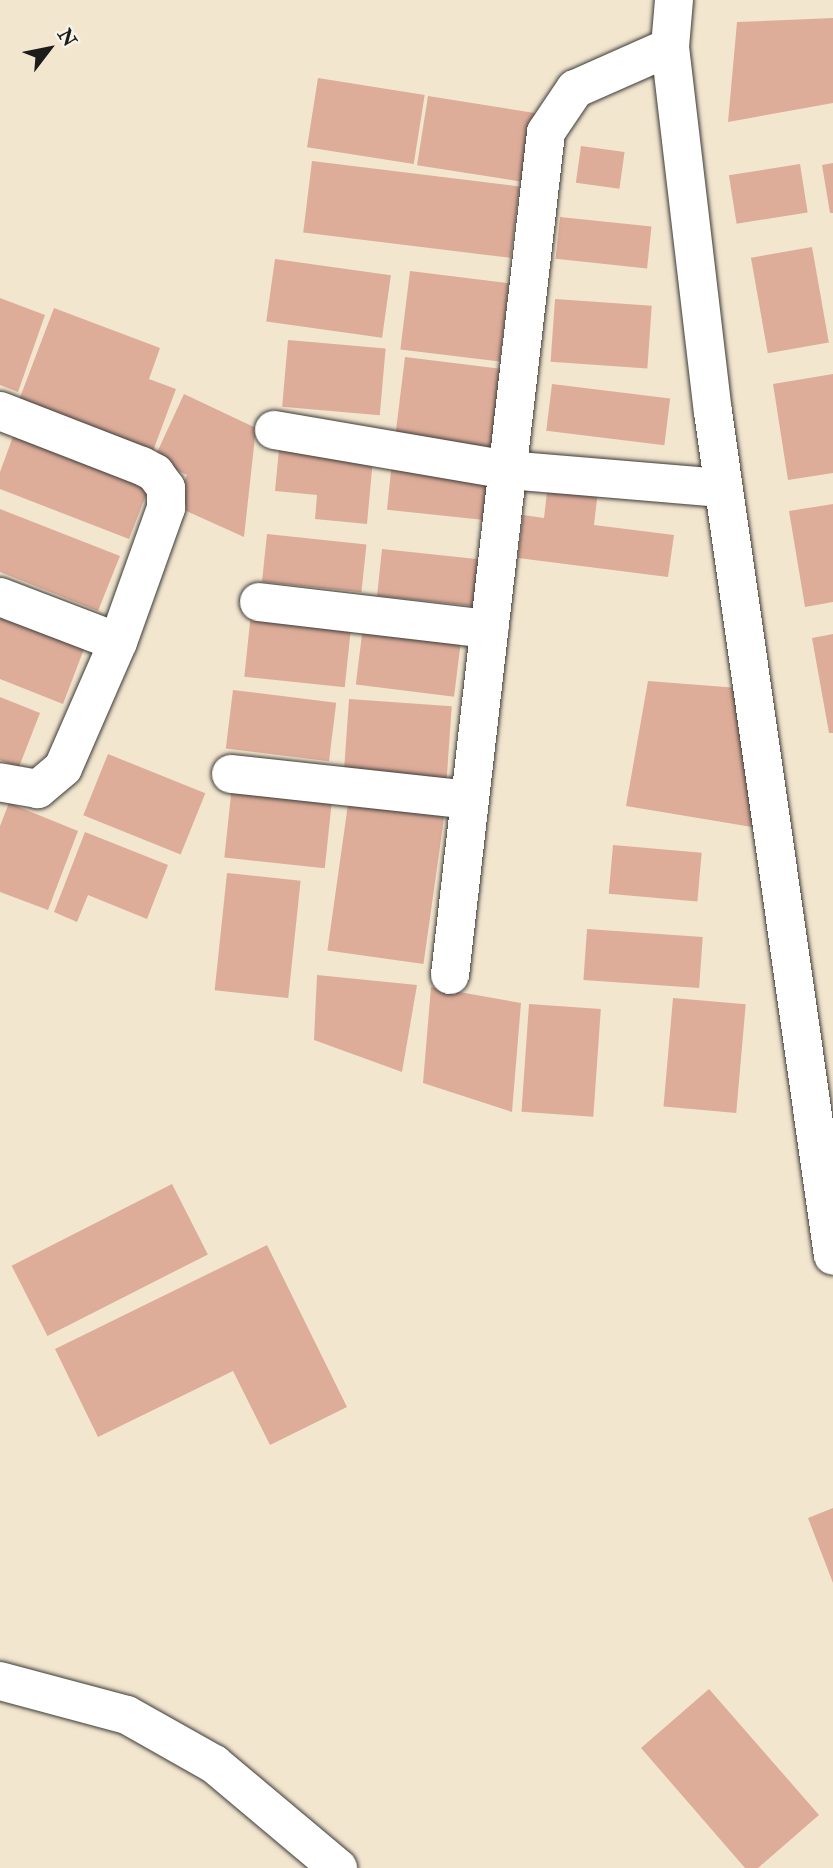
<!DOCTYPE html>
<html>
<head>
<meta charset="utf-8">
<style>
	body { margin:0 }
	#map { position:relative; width:833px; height:1868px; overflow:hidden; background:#f3e6cf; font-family:"IM FELL Double Pica",serif }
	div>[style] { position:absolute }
	.building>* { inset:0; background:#ddad9a; transform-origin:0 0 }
	.roads { filter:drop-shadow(0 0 2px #3c3a37) drop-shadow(0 0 2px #3c3a37) }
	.minor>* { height:38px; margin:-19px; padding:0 19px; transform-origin:19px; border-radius:19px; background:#fff }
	span { translate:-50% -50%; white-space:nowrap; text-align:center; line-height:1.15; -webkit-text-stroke:6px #f7f3e8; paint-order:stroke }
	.north { position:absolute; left:14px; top:14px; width:70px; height:70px; -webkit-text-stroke:5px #f7f3e8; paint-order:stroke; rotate:58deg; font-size:19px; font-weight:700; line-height:28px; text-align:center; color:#1c1c1c }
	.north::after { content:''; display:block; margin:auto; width:24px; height:32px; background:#1c1c1c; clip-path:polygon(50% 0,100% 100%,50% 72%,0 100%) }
</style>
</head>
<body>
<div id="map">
	<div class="building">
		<div style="clip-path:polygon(833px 18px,833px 103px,728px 122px,737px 22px)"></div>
		<div style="left:318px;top:78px;width:108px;height:70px;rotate:9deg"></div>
		<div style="left:428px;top:96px;width:108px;height:70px;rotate:9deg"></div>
		<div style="left:581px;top:146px;width:44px;height:37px;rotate:8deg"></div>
		<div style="left:312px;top:161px;width:209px;height:72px;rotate:7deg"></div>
		<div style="clip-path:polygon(833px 163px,833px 213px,830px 213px,822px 165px)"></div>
		<div style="left:800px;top:164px;width:49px;height:72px;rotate:81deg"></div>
		<div style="left:560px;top:217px;width:92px;height:42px;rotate:6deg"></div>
		<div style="left:812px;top:247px;width:97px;height:62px;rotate:80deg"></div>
		<div style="left:275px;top:259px;width:117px;height:63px;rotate:8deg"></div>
		<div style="left:410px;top:271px;width:100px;height:79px;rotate:7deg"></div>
		<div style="clip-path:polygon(0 298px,45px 315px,18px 392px,0 385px)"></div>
		<div style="left:555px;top:299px;width:97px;height:63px;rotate:4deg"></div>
		<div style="clip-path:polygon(54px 308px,160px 348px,149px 379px,176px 389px,153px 451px,19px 400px)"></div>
		<div style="left:288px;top:340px;width:98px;height:67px;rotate:5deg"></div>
		<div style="left:405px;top:357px;width:100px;height:79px;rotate:7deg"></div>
		<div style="clip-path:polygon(833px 374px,833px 473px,788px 480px,773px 384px)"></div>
		<div style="left:552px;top:384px;width:119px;height:47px;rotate:7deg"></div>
		<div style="clip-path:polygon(184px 394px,256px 428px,244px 537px,173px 505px,187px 475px,154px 459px)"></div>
		<div style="clip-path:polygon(15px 431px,150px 485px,129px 539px,0 489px,0 472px)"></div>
		<div style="clip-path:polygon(279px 449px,373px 459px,367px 524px,315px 519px,317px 495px,275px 491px)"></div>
		<div style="left:392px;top:462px;width:100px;height:48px;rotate:6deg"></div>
		<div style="clip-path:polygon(549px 475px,599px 482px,594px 525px,674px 535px,668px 577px,518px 558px,523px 515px,544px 518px)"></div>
		<div style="clip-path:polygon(833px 504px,833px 602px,805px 607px,789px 511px)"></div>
		<div style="clip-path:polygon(0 509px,120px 556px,98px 611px,0 572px)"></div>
		<div style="left:267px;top:534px;width:100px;height:48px;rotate:6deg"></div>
		<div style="left:382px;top:549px;width:100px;height:47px;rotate:6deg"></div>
		<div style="left:251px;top:613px;width:101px;height:64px;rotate:6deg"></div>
		<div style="clip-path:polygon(0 616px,84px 649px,63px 704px,0 679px)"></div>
		<div style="left:363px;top:626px;width:99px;height:59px;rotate:7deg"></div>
		<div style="clip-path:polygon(833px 634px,833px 733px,829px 733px,812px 638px)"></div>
		<div style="clip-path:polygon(648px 681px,738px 688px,758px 828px,626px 806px)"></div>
		<div style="left:233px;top:690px;width:104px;height:59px;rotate:7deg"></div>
		<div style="clip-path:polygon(0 697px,40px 713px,19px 767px,0 760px)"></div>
		<div style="left:349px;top:699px;width:103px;height:75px;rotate:4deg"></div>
		<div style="left:108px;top:754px;width:105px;height:66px;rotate:22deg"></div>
		<div style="left:232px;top:785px;width:101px;height:73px;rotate:6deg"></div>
		<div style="left:349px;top:797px;width:97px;height:155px;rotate:8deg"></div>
		<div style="clip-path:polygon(9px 803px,78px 831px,48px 910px,0 892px,0 826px)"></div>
		<div style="clip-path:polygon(85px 832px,168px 865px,147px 919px,88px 895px,77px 922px,54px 912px)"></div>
		<div style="left:613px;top:845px;width:89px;height:49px;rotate:5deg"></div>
		<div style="left:227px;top:873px;width:74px;height:118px;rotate:6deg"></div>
		<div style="left:587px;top:929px;width:116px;height:51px;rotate:4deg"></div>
		<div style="clip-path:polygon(317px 975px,417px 985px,402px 1072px,314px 1040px)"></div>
		<div style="clip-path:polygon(431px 987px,521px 1003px,512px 1112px,423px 1083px)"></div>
		<div style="left:673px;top:998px;width:73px;height:109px;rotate:5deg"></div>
		<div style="left:529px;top:1004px;width:72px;height:108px;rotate:4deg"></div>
		<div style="left:172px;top:1184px;width:79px;height:180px;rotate:63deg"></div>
		<div style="clip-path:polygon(267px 1245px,347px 1407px,270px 1445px,233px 1371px,98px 1437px,55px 1349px)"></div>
		<div style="clip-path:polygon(833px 1508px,833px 1583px,808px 1518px)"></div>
		<div style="clip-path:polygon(709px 1689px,819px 1815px,758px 1868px,745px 1868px,641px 1748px)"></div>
	</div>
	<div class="roads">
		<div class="minor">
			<div style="left:674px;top:0;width:47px;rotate:94.9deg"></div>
			<div style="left:670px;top:47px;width:368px;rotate:83.3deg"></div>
			<div style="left:713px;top:412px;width:852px;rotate:81.91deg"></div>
			<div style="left:0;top:411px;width:152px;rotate:21.2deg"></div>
			<div style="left:142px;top:466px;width:15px;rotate:28deg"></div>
			<div style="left:155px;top:473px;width:19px;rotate:54deg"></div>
			<div style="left:166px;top:488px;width:20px;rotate:90deg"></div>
			<div style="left:166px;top:508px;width:142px;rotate:109.7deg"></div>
			<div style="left:118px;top:642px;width:137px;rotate:113.6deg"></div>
			<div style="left:63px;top:768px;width:33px;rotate:140deg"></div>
			<div style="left:38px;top:789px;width:39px;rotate:-170deg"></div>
			<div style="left:274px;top:430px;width:236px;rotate:9.7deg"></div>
			<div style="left:507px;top:470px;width:217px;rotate:4.8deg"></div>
			<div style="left:0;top:597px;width:126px;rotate:20.9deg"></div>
			<div style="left:259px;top:602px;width:232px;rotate:6.7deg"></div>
			<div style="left:231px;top:774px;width:239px;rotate:6.2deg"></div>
			<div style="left:450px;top:975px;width:848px;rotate:-83.5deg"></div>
			<div style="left:546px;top:132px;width:52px;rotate:-56deg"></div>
			<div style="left:575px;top:89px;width:104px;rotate:-23.9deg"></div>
			<div style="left:0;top:1681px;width:131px;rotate:15deg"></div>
			<div style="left:127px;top:1715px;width:100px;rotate:29.4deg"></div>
			<div style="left:214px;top:1764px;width:162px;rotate:40deg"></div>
		</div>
	</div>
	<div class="north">N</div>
</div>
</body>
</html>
